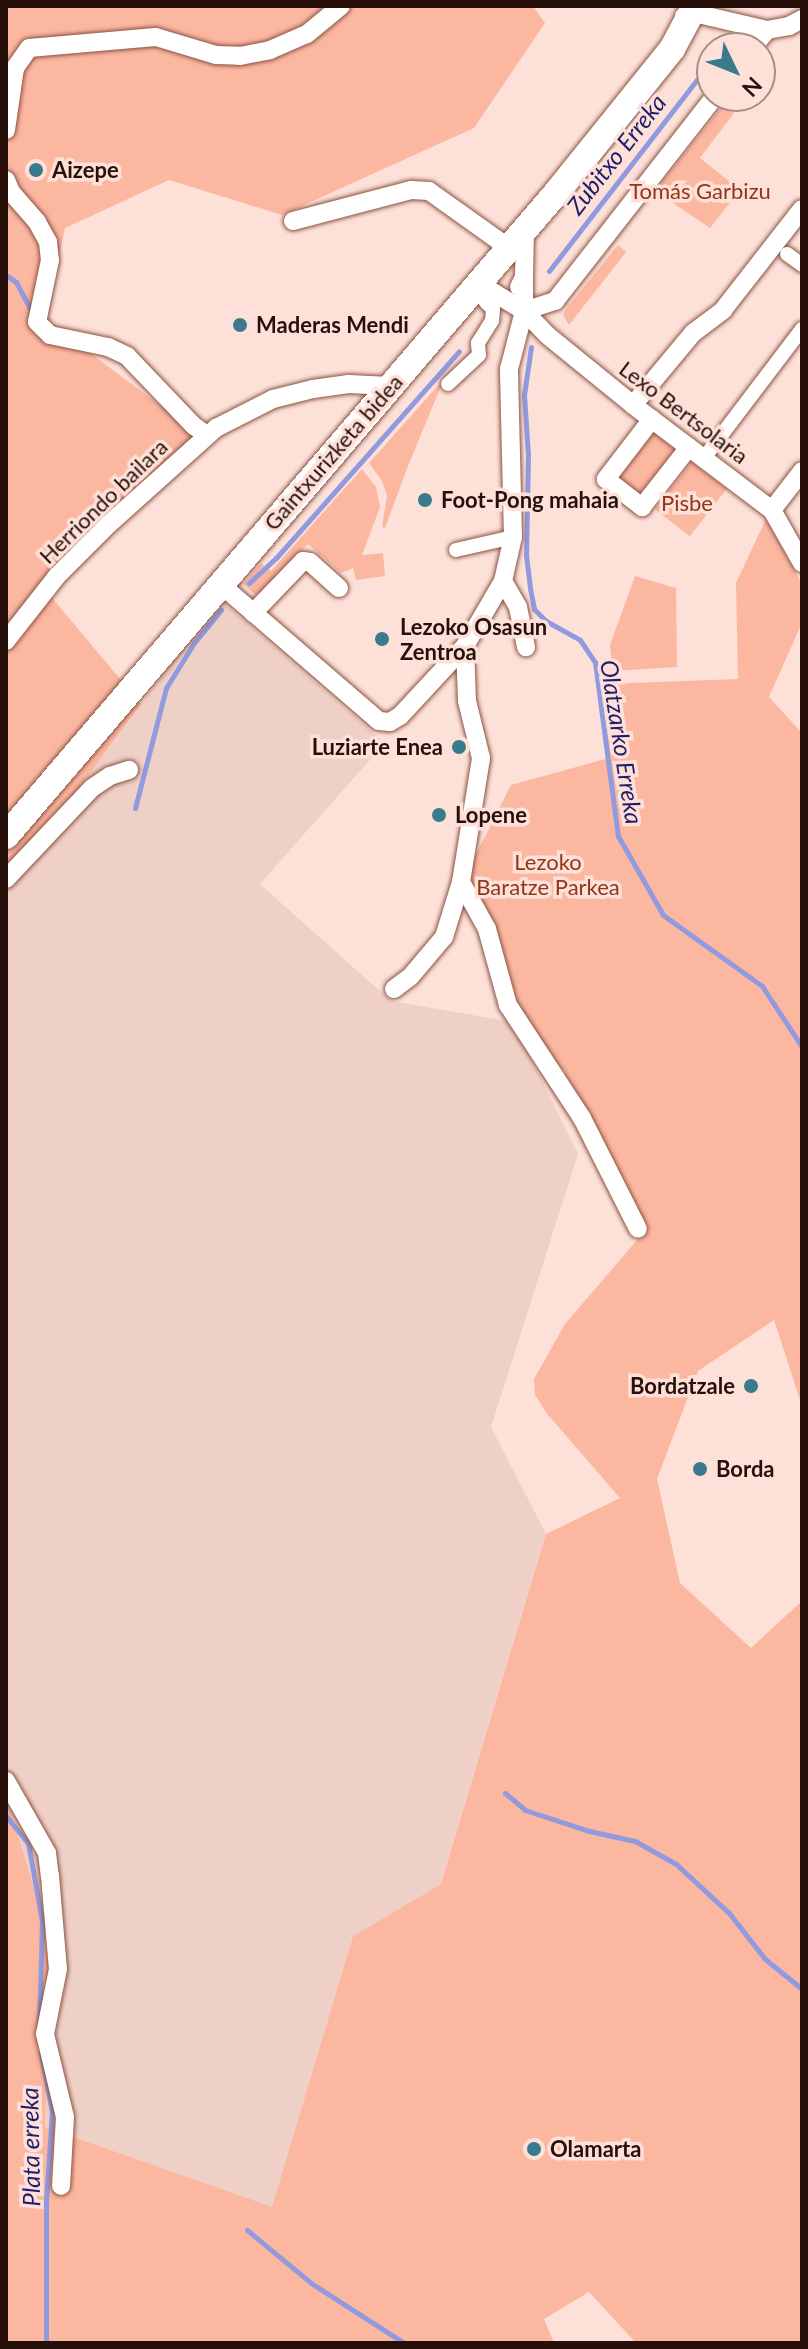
<!DOCTYPE html>
<html>
<head>
<meta charset="utf-8">
<style>
	body { margin:0 }
	#map { position:relative; width:808px; height:2349px; overflow:hidden; background:#fde1d9; font-family:Lato,sans-serif }
	div>[style] { position:absolute }
	.built>* { inset:0; background:#efd0c7 }
	.green>* { inset:0; background:#fcb7a1; transform-origin:0 0 }
	.stream>* { height:5px; margin:-2.5px; padding:0 2.5px; transform-origin:2.5px; border-radius:2.5px; background:#919ade }
	.roads { filter:drop-shadow(0 0 2px #8c5240) drop-shadow(0 0 2px #8c5240) }
	.pedestrian>* { height:14px; margin:-7px; padding:0 7px; transform-origin:7px; border-radius:7px; background:#fff }
	.minor>* { height:18px; margin:-9px; padding:0 9px; transform-origin:9px; border-radius:9px; background:#fff }
	.secondary>* { height:26px; margin:-13px; padding:0 13px; transform-origin:13px; border-radius:13px; background:#fff }
	.dots>* { width:22px; height:22px; translate:-50% -50%; box-sizing:border-box; border:4px solid #fde1d9; border-radius:50% }
	span { translate:-50% -50%; white-space:nowrap; text-align:center; line-height:1.15; -webkit-text-stroke:7px #fde1d9; paint-order:stroke }
	.poi-label { font-size:22px; color:#271009; font-weight:700 }
	.left { translate:0 -50%; text-align:left }
	.right { translate:-100% -50%; text-align:right }
	.park-label { font-size:22px; color:#913619 }
	.street-label { font-size:22px; color:#271009 }
	.water-label { font-size:24px; color:#221d6a; font-style:italic }
	.frame { position:absolute; inset:0; border:8px solid #271009; pointer-events:none }
	.north { position:absolute; left:696px; top:32px; width:80px; height:80px; box-sizing:border-box; background:#fde1d9; border:2px solid #a78d86; border-radius:50%; rotate:133deg; font-size:22px; font-weight:700; line-height:32px; text-align:center; color:#271009 }
	.north::after { content:''; display:block; margin:auto; width:28px; height:36px; background:#397b8d; clip-path:polygon(50% 0,100% 100%,50% 72%,0 100%) }
</style>
</head>
<body>
<div id="map">
	<div class="built">
		<div style="clip-path:polygon(219px 599px,385px 743px,260px 884px,391px 1001px,513px 1022px,578px 1154px,491px 1427px,546px 1534px,441px 1884px,353px 1936px,272px 2208px,45px 2127px,50px 1939px,6px 1796px,6px 887px)"></div>
	</div>
	<div class="green">
		<div style="clip-path:polygon(6px 6px,533px 6px,545px 23px,474px 128px,282px 215px,169px 180px,65px 228px,46px 320px,205px 439px,43px 587px,141px 704px,6px 887px)"></div>
		<div style="clip-path:polygon(724px 104px,734px 113px,700px 158px,740px 190px,710px 228px,655px 191px)"></div>
		<div style="clip-path:polygon(618px 245px,626px 252px,569px 325px,563px 315px,566px 309px)"></div>
		<div style="clip-path:polygon(444px 379px,408px 466px,385px 528px,382px 527px,387px 496px,382px 481px,369px 463px)"></div>
		<div style="left:649px;top:427px;width:40px;height:64px;rotate:39deg"></div>
		<div style="left:692px;top:462px;width:44px;height:60px;rotate:38deg"></div>
		<div style="clip-path:polygon(362px 469px,376px 487px,380px 507px,362px 555px,383px 553px,385px 576px,356px 580px,353px 568px,341px 573px,308px 544px,258px 597px,243px 584px,261px 563px,271px 571px)"></div>
		<div style="clip-path:polygon(766px 519px,802px 584px,802px 623px,769px 697px,802px 733px,802px 1406px,774px 1320px,698px 1371px,657px 1479px,680px 1583px,751px 1648px,802px 1601px,802px 2343px,636px 2343px,589px 2292px,544px 2319px,554px 2343px,6px 2343px,6px 1796px,50px 1939px,45px 2127px,272px 2207px,353px 1936px,441px 1884px,546px 1534px,620px 1498px,548px 1415px,535px 1395px,534px 1379px,565px 1324px,643px 1233px,563px 1080px,566px 1072px,526px 1033px,466px 874px,511px 785px,609px 758px,604px 684px,738px 679px,736px 583px)"></div>
		<div style="clip-path:polygon(635px 576px,676px 588px,677px 667px,613px 671px,610px 645px)"></div>
	</div>
	<div class="stream">
		<div style="left:722px;top:48px;width:5px;rotate:-53deg"></div>
		<div style="left:549px;top:271px;width:267px;rotate:-52.3deg"></div>
		<div style="left:6px;top:275px;width:12px;rotate:35deg"></div>
		<div style="left:16px;top:282px;width:30px;rotate:62deg"></div>
		<div style="left:531px;top:347px;width:49px;rotate:98.3deg"></div>
		<div style="left:524px;top:395px;width:60px;rotate:86.2deg"></div>
		<div style="left:528px;top:455px;width:100px;rotate:91.1deg"></div>
		<div style="left:526px;top:555px;width:33px;rotate:83deg"></div>
		<div style="left:530px;top:588px;width:21px;rotate:79deg"></div>
		<div style="left:534px;top:609px;width:17px;rotate:45deg"></div>
		<div style="left:546px;top:621px;width:39px;rotate:29deg"></div>
		<div style="left:580px;top:640px;width:27px;rotate:56deg"></div>
		<div style="left:595px;top:662px;width:176px;rotate:82.5deg"></div>
		<div style="left:618px;top:836px;width:91px;rotate:60.3deg"></div>
		<div style="left:663px;top:915px;width:122px;rotate:35.6deg"></div>
		<div style="left:762px;top:986px;width:73px;rotate:56.7deg"></div>
		<div style="left:249px;top:583px;width:37px;rotate:-43deg"></div>
		<div style="left:276px;top:558px;width:276px;rotate:-48.5deg"></div>
		<div style="left:135px;top:808px;width:124px;rotate:-75.5deg"></div>
		<div style="left:166px;top:688px;width:53px;rotate:-58.1deg"></div>
		<div style="left:194px;top:643px;width:43px;rotate:-50.7deg"></div>
		<div style="left:505px;top:1793px;width:26px;rotate:40deg"></div>
		<div style="left:525px;top:1810px;width:67px;rotate:18.2deg"></div>
		<div style="left:589px;top:1831px;width:47px;rotate:12.3deg"></div>
		<div style="left:635px;top:1841px;width:47px;rotate:29.3deg"></div>
		<div style="left:676px;top:1864px;width:72px;rotate:42.8deg"></div>
		<div style="left:729px;top:1913px;width:58px;rotate:52deg"></div>
		<div style="left:765px;top:1959px;width:48px;rotate:39deg"></div>
		<div style="left:6px;top:1816px;width:35px;rotate:51deg"></div>
		<div style="left:28px;top:1843px;width:79px;rotate:79.8deg"></div>
		<div style="left:42px;top:1921px;width:107px;rotate:91.6deg"></div>
		<div style="left:41px;top:2054px;width:58px;rotate:79.1deg"></div>
		<div style="left:52px;top:2111px;width:90px;rotate:93.8deg"></div>
		<div style="left:46px;top:2201px;width:142px;rotate:90deg"></div>
		<div style="left:247px;top:2230px;width:83px;rotate:39.6deg"></div>
		<div style="left:311px;top:2283px;width:111px;rotate:32.8deg"></div>
	</div>
	<div class="roads">
		<div class="pedestrian">
			<div style="left:787px;top:254px;width:19px;rotate:36deg"></div>
			<div style="left:448px;top:384px;width:42px;rotate:-43.1deg"></div>
			<div style="left:479px;top:355px;width:12px;rotate:-95deg"></div>
			<div style="left:478px;top:343px;width:26px;rotate:-58deg"></div>
			<div style="left:492px;top:321px;width:12px;rotate:-85deg"></div>
			<div style="left:493px;top:309px;width:10px;rotate:-135deg"></div>
			<div style="left:486px;top:302px;width:11px;rotate:-45deg"></div>
			<div style="left:704px;top:458px;width:162px;rotate:-52.8deg"></div>
			<div style="left:456px;top:550px;width:58px;rotate:-12.8deg"></div>
		</div>
		<div class="minor">
			<div style="left:684px;top:16px;width:10px;rotate:-17deg"></div>
			<div style="left:694px;top:13px;width:75px;rotate:13.1deg"></div>
			<div style="left:752px;top:48px;width:23px;rotate:-50deg"></div>
			<div style="left:767px;top:30px;width:22px;rotate:-10deg"></div>
			<div style="left:789px;top:26px;width:15px;rotate:-28deg"></div>
			<div style="left:6px;top:130px;width:63px;rotate:-81.7deg"></div>
			<div style="left:15px;top:68px;width:24px;rotate:-55deg"></div>
			<div style="left:29px;top:48px;width:127px;rotate:-5deg"></div>
			<div style="left:156px;top:37px;width:63px;rotate:16.7deg"></div>
			<div style="left:216px;top:55px;width:24px;rotate:2deg"></div>
			<div style="left:240px;top:56px;width:31px;rotate:-11deg"></div>
			<div style="left:270px;top:50px;width:40px;rotate:-23.4deg"></div>
			<div style="left:307px;top:34px;width:44px;rotate:-39.5deg"></div>
			<div style="left:6px;top:180px;width:13px;rotate:67deg"></div>
			<div style="left:11px;top:192px;width:40px;rotate:49deg"></div>
			<div style="left:37px;top:222px;width:23px;rotate:61deg"></div>
			<div style="left:48px;top:242px;width:18px;rotate:84deg"></div>
			<div style="left:50px;top:260px;width:63px;rotate:101.8deg"></div>
			<div style="left:37px;top:322px;width:18px;rotate:45deg"></div>
			<div style="left:50px;top:335px;width:59px;rotate:11.7deg"></div>
			<div style="left:108px;top:347px;width:21px;rotate:25deg"></div>
			<div style="left:127px;top:356px;width:97px;rotate:46.3deg"></div>
			<div style="left:194px;top:426px;width:16px;rotate:35deg"></div>
			<div style="left:293px;top:221px;width:122px;rotate:-14.7deg"></div>
			<div style="left:411px;top:190px;width:18px;rotate:3deg"></div>
			<div style="left:429px;top:191px;width:98px;rotate:35.5deg"></div>
			<div style="left:478px;top:283px;width:54px;rotate:31.3deg"></div>
			<div style="left:524px;top:311px;width:33px;rotate:46deg"></div>
			<div style="left:547px;top:335px;width:111px;rotate:39.1deg"></div>
			<div style="left:633px;top:405px;width:174px;rotate:37.1deg"></div>
			<div style="left:772px;top:510px;width:61px;rotate:60.5deg"></div>
			<div style="left:519px;top:287px;width:11px;rotate:-63deg"></div>
			<div style="left:524px;top:277px;width:47px;rotate:-88.8deg"></div>
			<div style="left:524px;top:311px;width:33px;rotate:-18deg"></div>
			<div style="left:555px;top:301px;width:260px;rotate:-52deg"></div>
			<div style="left:633px;top:405px;width:94px;rotate:-50.2deg"></div>
			<div style="left:693px;top:333px;width:38px;rotate:-37deg"></div>
			<div style="left:723px;top:310px;width:128px;rotate:-52deg"></div>
			<div style="left:652px;top:419px;width:76px;rotate:127.5deg"></div>
			<div style="left:606px;top:479px;width:46px;rotate:37.9deg"></div>
			<div style="left:642px;top:507px;width:76px;rotate:-51.9deg"></div>
			<div style="left:772px;top:510px;width:49px;rotate:-52.4deg"></div>
			<div style="left:503px;top:581px;width:30px;rotate:60deg"></div>
			<div style="left:518px;top:607px;width:41px;rotate:78.7deg"></div>
			<div style="left:219px;top:583px;width:211px;rotate:40.8deg"></div>
			<div style="left:379px;top:721px;width:11px;rotate:5deg"></div>
			<div style="left:390px;top:722px;width:12px;rotate:-31deg"></div>
			<div style="left:400px;top:716px;width:96px;rotate:-47.1deg"></div>
			<div style="left:465px;top:646px;width:75px;rotate:-59.7deg"></div>
			<div style="left:503px;top:581px;width:45px;rotate:-77.2deg"></div>
			<div style="left:513px;top:537px;width:168px;rotate:-91.4deg"></div>
			<div style="left:509px;top:369px;width:60px;rotate:-75.5deg"></div>
			<div style="left:524px;top:311px;width:34px;rotate:-90deg"></div>
			<div style="left:253px;top:613px;width:72px;rotate:-46.1deg"></div>
			<div style="left:303px;top:561px;width:7px;rotate:8deg"></div>
			<div style="left:310px;top:562px;width:39px;rotate:42deg"></div>
			<div style="left:6px;top:641px;width:83px;rotate:-51.9deg"></div>
			<div style="left:57px;top:576px;width:74px;rotate:-45deg"></div>
			<div style="left:109px;top:524px;width:144px;rotate:-41.9deg"></div>
			<div style="left:216px;top:428px;width:64px;rotate:-27deg"></div>
			<div style="left:273px;top:399px;width:41px;rotate:-14deg"></div>
			<div style="left:313px;top:389px;width:36px;rotate:-8deg"></div>
			<div style="left:349px;top:384px;width:41px;rotate:2.8deg"></div>
			<div style="left:6px;top:879px;width:125px;rotate:-46.6deg"></div>
			<div style="left:92px;top:788px;width:22px;rotate:-34deg"></div>
			<div style="left:110px;top:776px;width:20px;rotate:-18deg"></div>
			<div style="left:461px;top:882px;width:54px;rotate:61deg"></div>
			<div style="left:487px;top:929px;width:79px;rotate:74.6deg"></div>
			<div style="left:508px;top:1005px;width:135px;rotate:56.8deg"></div>
			<div style="left:582px;top:1118px;width:124px;rotate:63.2deg"></div>
			<div style="left:394px;top:989px;width:21px;rotate:-37deg"></div>
			<div style="left:411px;top:976px;width:51px;rotate:-49.8deg"></div>
			<div style="left:444px;top:937px;width:58px;rotate:-72.8deg"></div>
			<div style="left:461px;top:882px;width:126px;rotate:-80.8deg"></div>
			<div style="left:481px;top:758px;width:59px;rotate:-103.8deg"></div>
			<div style="left:467px;top:701px;width:55px;rotate:-92.1deg"></div>
			<div style="left:6px;top:1781px;width:83px;rotate:60.3deg"></div>
			<div style="left:47px;top:1853px;width:23px;rotate:83deg"></div>
			<div style="left:50px;top:1876px;width:93px;rotate:85.1deg"></div>
			<div style="left:58px;top:1969px;width:66px;rotate:101.3deg"></div>
			<div style="left:45px;top:2034px;width:85px;rotate:76.5deg"></div>
			<div style="left:65px;top:2117px;width:69px;rotate:93.3deg"></div>
		</div>
		<div class="secondary">
			<div style="left:6px;top:836px;width:848px;rotate:-49.45deg"></div>
			<div style="left:557px;top:192px;width:184px;rotate:-51.2deg"></div>
			<div style="left:672px;top:49px;width:49px;rotate:-61.9deg"></div>
		</div>
	</div>
	<div class="dots">
		<div style="left:36px;top:170px;background:#397b8d"></div>
		<div style="left:240px;top:325px;background:#397b8d"></div>
		<div style="left:425px;top:500px;background:#397b8d"></div>
		<div style="left:382px;top:639px;background:#397b8d"></div>
		<div style="left:459px;top:747px;background:#397b8d"></div>
		<div style="left:439px;top:815px;background:#397b8d"></div>
		<div style="left:751px;top:1386px;background:#397b8d"></div>
		<div style="left:700px;top:1469px;background:#397b8d"></div>
		<div style="left:534px;top:2149px;background:#397b8d"></div>
	</div>
	<div class="poi-label">
		<span class="left" style="left:52px;top:170px">Aizepe</span>
		<span class="left" style="left:256px;top:325px">Maderas Mendi</span>
		<span class="left" style="left:441px;top:500px">Foot-Pong mahaia</span>
		<span class="left" style="left:400px;top:639px">Lezoko Osasun<br>Zentroa</span>
		<span class="right" style="left:443px;top:747px">Luziarte Enea</span>
		<span class="left" style="left:455px;top:815px">Lopene</span>
		<span class="right" style="left:735px;top:1386px">Bordatzale</span>
		<span class="left" style="left:716px;top:1469px">Borda</span>
		<span class="left" style="left:550px;top:2149px">Olamarta</span>
	</div>
	<div class="park-label">
		<span style="left:700px;top:191px">Tomás Garbizu</span>
		<span style="left:687px;top:503px">Pisbe</span>
		<span style="left:548px;top:874px">Lezoko<br>Baratze Parkea</span>
	</div>
	<div class="street-label">
		<span style="left:684px;top:412px;rotate:37deg">Lexo Bertsolaria</span>
		<span style="left:333px;top:452px;rotate:-49deg">Gaintxurizketa bidea</span>
		<span style="left:103px;top:501px;rotate:-44deg">Herriondo bailara</span>
	</div>
	<div class="water-label">
		<span style="left:616px;top:154px;rotate:-52deg">Zubitxo Erreka</span>
		<span style="left:622px;top:742px;rotate:81deg">Olatzarko Erreka</span>
		<span style="left:30px;top:2147px;rotate:-91deg">Plata erreka</span>
	</div>
	<div class="frame"></div>
	<div class="north">N</div>
</div>
</body>
</html>
